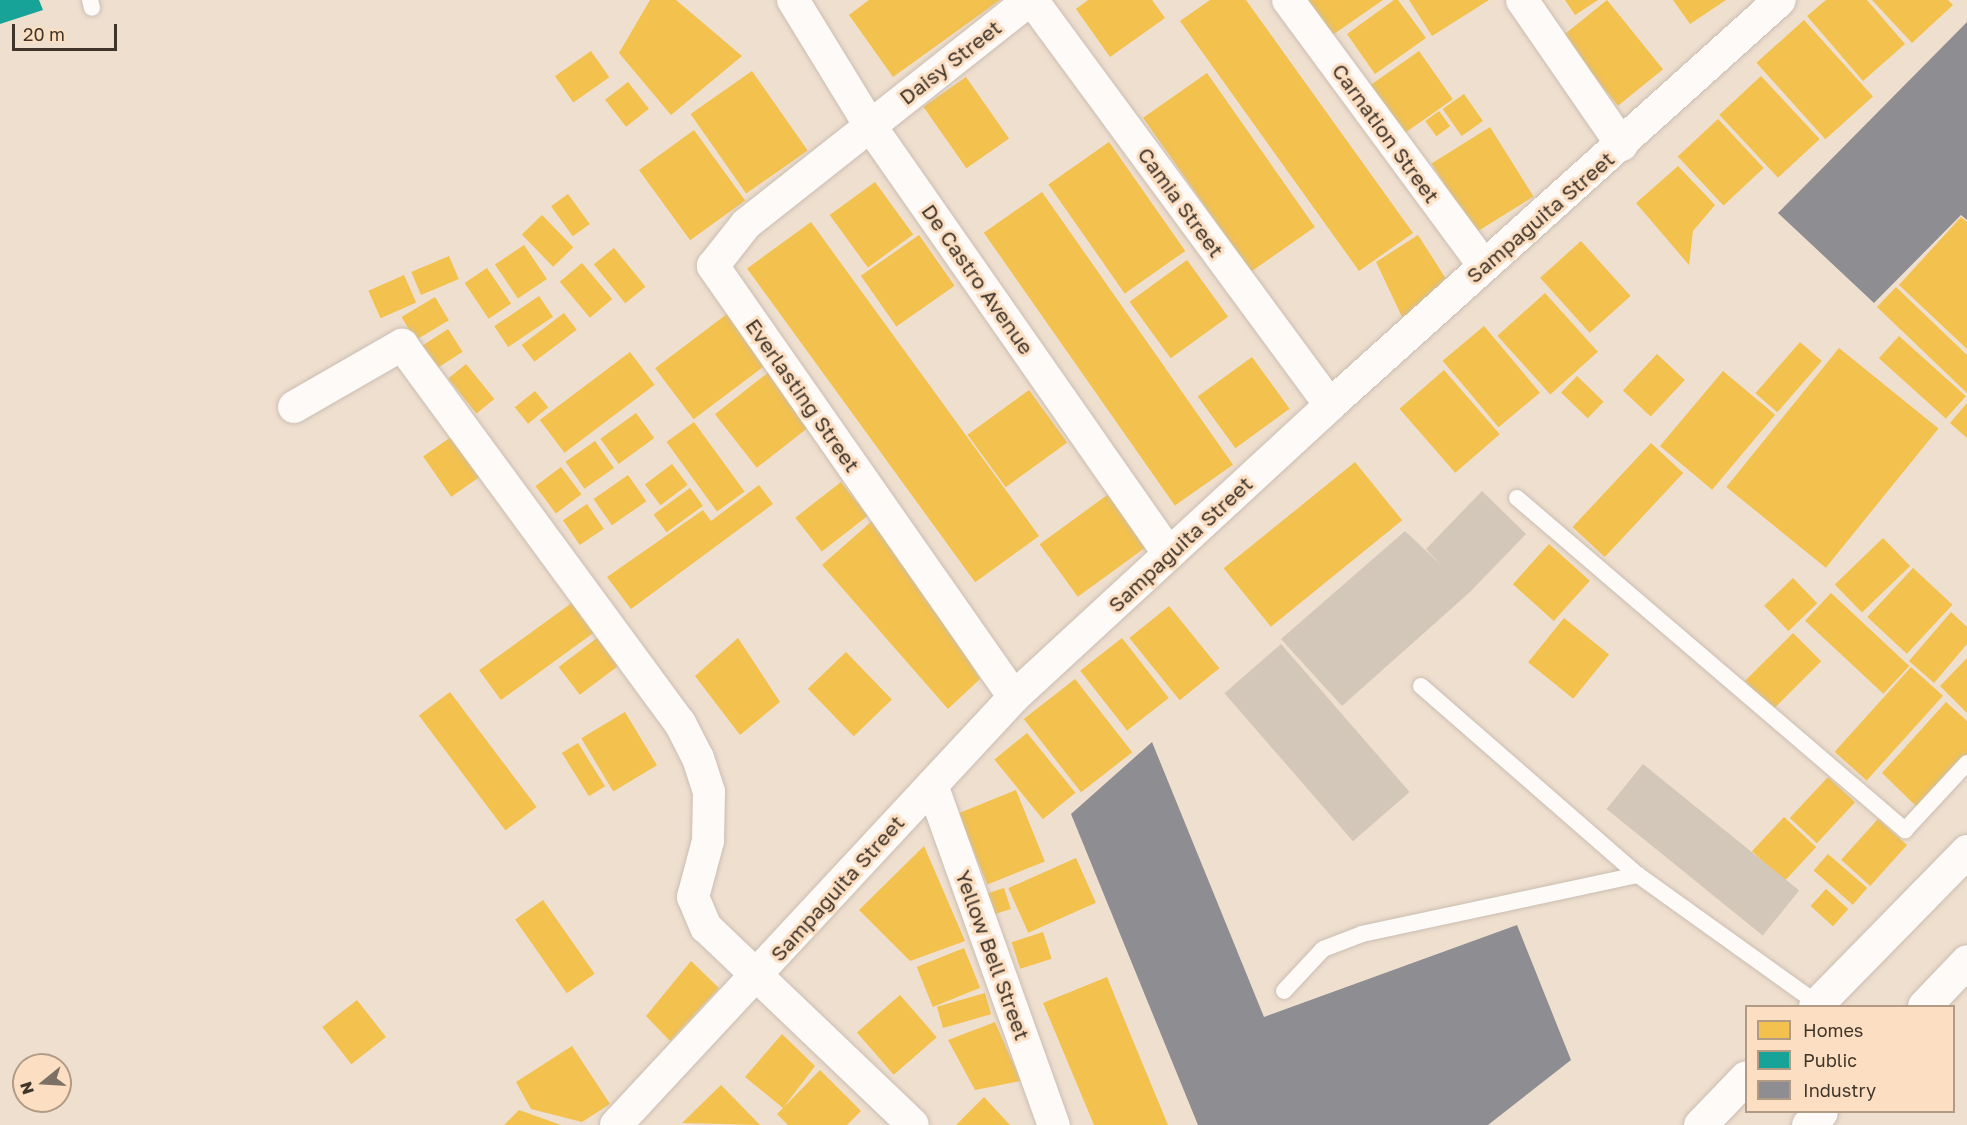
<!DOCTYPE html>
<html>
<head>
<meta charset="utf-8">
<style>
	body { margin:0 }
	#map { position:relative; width:1967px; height:1125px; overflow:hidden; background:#efdfcf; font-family:"Golos Text",sans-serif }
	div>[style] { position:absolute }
	.homes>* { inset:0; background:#f2c14e; transform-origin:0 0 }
	.public>* { inset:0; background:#17a398 }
	.industry>* { inset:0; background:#8d8d92 }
	.building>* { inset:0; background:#d3c7ba; transform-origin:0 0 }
	.roads { filter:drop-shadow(0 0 2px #cabeb1) drop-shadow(0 0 2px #cabeb1) }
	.service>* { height:16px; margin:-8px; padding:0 8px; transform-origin:8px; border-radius:8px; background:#fdfaf8 }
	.minor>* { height:32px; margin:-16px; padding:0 16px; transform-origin:16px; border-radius:16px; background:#fdfaf8 }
	.primary>* { height:33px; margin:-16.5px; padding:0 16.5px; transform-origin:16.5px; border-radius:16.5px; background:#fdfaf8 }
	span { translate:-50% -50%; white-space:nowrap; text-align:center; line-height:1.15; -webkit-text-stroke:6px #fcdfc2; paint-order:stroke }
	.street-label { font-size:21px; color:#40352a }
	.legend { position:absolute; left:1745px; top:1005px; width:210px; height:108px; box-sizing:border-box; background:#fcdfc2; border:2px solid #b19b85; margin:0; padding:8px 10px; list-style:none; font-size:18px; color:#40352a }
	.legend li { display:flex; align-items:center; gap:12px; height:30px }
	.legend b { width:30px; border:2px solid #b19b85 }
	.north { position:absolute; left:12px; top:1053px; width:60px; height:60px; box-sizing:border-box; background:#fcdfc2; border:2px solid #b19b85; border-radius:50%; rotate:252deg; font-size:16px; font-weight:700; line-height:24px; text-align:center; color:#40352a }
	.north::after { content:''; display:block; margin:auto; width:21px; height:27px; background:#7d7064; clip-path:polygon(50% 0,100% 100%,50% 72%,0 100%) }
	.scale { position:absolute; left:12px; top:24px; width:105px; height:27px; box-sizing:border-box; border:3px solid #40352a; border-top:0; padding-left:8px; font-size:18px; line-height:21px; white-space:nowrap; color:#40352a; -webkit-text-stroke:4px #fcdfc2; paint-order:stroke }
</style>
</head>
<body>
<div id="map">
	<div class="homes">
		<div style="clip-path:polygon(650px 0,676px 0,742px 56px,671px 115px,619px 53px)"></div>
		<div style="clip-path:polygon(869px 0,1000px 0,893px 77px,849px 15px)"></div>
		<div style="clip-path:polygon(1088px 0,1152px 0,1165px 18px,1110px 57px,1076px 9px)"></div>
		<div style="clip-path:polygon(1210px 0,1246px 0,1413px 233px,1359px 271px,1180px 21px)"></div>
		<div style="clip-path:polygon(1305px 0,1383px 0,1331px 36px)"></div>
		<div style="clip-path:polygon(1394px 0,1398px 0,1426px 38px,1375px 74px,1347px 34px)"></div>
		<div style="clip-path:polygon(1409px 0,1489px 0,1432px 36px)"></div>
		<div style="clip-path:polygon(1565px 0,1598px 0,1575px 15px)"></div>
		<div style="left:1607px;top:0;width:89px;height:58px;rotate:51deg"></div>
		<div style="clip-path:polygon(1673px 0,1726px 0,1690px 24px)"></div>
		<div style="clip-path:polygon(1826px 0,1867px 0,1905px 44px,1863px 81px,1807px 16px)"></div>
		<div style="clip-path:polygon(1872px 0,1948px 0,1953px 5px,1912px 43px)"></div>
		<div style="left:1804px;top:20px;width:103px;height:64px;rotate:48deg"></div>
		<div style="left:591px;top:51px;width:32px;height:44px;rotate:55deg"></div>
		<div style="left:1419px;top:51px;width:59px;height:70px;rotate:55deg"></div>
		<div style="left:752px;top:71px;width:97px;height:75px;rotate:55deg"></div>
		<div style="left:1207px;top:73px;width:188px;height:78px;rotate:55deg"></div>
		<div style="left:1761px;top:76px;width:86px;height:57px;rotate:47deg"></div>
		<div style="left:966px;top:77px;width:75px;height:52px;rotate:55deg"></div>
		<div style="left:628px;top:82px;width:34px;height:29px;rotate:52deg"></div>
		<div style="left:1464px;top:94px;width:33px;height:26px;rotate:55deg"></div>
		<div style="left:1439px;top:111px;width:19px;height:17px;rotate:54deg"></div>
		<div style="left:1718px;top:119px;width:67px;height:55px;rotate:47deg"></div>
		<div style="left:1490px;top:127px;width:82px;height:69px;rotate:58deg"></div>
		<div style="left:694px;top:130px;width:87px;height:68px;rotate:54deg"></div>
		<div style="left:1109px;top:142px;width:133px;height:74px;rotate:55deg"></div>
		<div style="clip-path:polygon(1678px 166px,1715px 205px,1693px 231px,1689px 265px,1636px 203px)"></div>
		<div style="left:875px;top:182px;width:65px;height:56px;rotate:54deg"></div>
		<div style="left:1042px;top:192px;width:333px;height:71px;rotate:55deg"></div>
		<div style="left:568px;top:194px;width:37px;height:21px;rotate:54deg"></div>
		<div style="left:542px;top:215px;width:45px;height:28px;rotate:46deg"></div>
		<div style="clip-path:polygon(1961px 217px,1967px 222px,1967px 349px,1899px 285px)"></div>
		<div style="left:811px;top:222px;width:388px;height:79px;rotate:54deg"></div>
		<div style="left:919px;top:235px;width:62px;height:71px;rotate:55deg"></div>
		<div style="clip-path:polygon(1418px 235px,1448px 282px,1421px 301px,1424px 308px,1404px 321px,1376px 262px)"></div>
		<div style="left:1581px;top:241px;width:74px;height:55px;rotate:48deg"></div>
		<div style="left:524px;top:245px;width:41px;height:35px;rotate:56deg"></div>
		<div style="left:614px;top:248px;width:50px;height:26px;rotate:51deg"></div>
		<div style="left:449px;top:256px;width:25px;height:41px;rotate:67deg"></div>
		<div style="left:1187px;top:260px;width:70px;height:71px;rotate:54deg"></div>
		<div style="left:582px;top:263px;width:47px;height:29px;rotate:50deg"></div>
		<div style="left:487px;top:268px;width:43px;height:27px;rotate:56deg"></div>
		<div style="left:404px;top:275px;width:30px;height:39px;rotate:66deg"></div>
		<div style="clip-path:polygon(1896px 287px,1967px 355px,1967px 393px,1877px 307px)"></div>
		<div style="left:1545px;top:293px;width:79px;height:64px;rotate:48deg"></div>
		<div style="left:539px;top:296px;width:25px;height:54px;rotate:56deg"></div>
		<div style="left:435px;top:297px;width:27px;height:39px;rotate:59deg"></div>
		<div style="left:731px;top:311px;width:64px;height:95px;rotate:53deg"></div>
		<div style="left:564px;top:313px;width:21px;height:53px;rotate:53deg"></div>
		<div style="left:1484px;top:326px;width:87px;height:54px;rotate:50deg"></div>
		<div style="left:448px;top:329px;width:27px;height:33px;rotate:57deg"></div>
		<div style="left:1899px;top:336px;width:90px;height:30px;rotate:42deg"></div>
		<div style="left:1800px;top:342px;width:29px;height:68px;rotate:41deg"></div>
		<div style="left:1839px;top:348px;width:128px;height:179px;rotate:39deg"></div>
		<div style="left:630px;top:352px;width:41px;height:113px;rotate:53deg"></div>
		<div style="left:1657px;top:354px;width:38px;height:50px;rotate:43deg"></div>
		<div style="left:1252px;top:357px;width:64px;height:67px;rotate:54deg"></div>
		<div style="left:466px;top:364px;width:45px;height:23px;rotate:51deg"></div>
		<div style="left:774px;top:368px;width:68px;height:75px;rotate:52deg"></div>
		<div style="left:1444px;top:370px;width:85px;height:59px;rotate:49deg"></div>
		<div style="left:1723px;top:371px;width:68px;height:98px;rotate:40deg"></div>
		<div style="left:1577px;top:376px;width:37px;height:23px;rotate:44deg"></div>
		<div style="left:1029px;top:390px;width:65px;height:76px;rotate:54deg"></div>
		<div style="left:535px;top:391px;width:21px;height:26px;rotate:51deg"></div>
		<div style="clip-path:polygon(1967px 403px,1967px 438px,1950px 423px)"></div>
		<div style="left:636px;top:413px;width:31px;height:44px;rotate:54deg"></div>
		<div style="left:694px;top:422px;width:86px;height:34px;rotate:54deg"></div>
		<div style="left:451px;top:437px;width:49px;height:34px;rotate:55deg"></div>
		<div style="left:595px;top:441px;width:33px;height:36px;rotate:55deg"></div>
		<div style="left:1651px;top:443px;width:44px;height:115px;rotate:43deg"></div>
		<div style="left:1355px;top:462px;width:75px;height:169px;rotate:51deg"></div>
		<div style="left:672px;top:464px;width:26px;height:34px;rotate:53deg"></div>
		<div style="left:561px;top:467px;width:34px;height:32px;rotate:53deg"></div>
		<div style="left:628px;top:475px;width:32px;height:42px;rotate:55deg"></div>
		<div style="left:841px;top:482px;width:43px;height:58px;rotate:52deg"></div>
		<div style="clip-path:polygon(759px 485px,773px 504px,631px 609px,607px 577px,703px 510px,711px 521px)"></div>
		<div style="left:690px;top:488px;width:22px;height:45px;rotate:54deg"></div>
		<div style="left:1110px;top:493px;width:65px;height:87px;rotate:54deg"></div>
		<div style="left:587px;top:504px;width:30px;height:29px;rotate:56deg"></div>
		<div style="clip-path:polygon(872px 521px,910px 565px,980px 679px,948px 709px,822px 565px)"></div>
		<div style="left:1883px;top:538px;width:39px;height:67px;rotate:46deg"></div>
		<div style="left:1549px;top:544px;width:55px;height:54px;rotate:42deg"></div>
		<div style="left:1913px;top:568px;width:54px;height:67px;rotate:43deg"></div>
		<div style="left:1793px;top:578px;width:35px;height:40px;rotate:46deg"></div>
		<div style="left:1831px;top:593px;width:107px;height:38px;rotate:43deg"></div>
		<div style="left:573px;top:602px;width:37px;height:116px;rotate:54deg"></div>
		<div style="left:1169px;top:606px;width:80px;height:51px;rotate:51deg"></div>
		<div style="clip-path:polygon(1951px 612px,1967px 627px,1967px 644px,1934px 683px,1909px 661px)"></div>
		<div style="left:1564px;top:618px;width:58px;height:57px;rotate:39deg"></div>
		<div style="left:1793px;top:633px;width:40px;height:68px;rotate:45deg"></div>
		<div style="left:601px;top:635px;width:35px;height:53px;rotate:53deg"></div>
		<div style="clip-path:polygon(738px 638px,780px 702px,740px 735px,695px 676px)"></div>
		<div style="left:1122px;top:638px;width:76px;height:53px;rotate:52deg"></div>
		<div style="left:846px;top:652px;width:66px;height:53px;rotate:46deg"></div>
		<div style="clip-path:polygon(1967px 658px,1967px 713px,1940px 686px)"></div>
		<div style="left:1911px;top:667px;width:43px;height:114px;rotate:42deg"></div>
		<div style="left:1075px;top:679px;width:93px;height:65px;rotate:52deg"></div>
		<div style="left:450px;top:692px;width:144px;height:39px;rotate:53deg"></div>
		<div style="clip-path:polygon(1946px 702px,1967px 721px,1967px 757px,1918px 808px,1882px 773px)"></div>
		<div style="left:625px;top:712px;width:62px;height:51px;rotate:59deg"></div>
		<div style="left:1027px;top:733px;width:77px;height:42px;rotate:51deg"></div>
		<div style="left:578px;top:743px;width:51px;height:19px;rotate:58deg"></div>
		<div style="left:1828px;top:777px;width:37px;height:56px;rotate:43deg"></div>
		<div style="left:1016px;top:790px;width:77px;height:62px;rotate:68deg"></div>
		<div style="left:1784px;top:817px;width:44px;height:47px;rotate:43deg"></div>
		<div style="left:1878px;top:819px;width:39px;height:55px;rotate:42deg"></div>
		<div style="clip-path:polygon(924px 846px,965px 941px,910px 961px,859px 910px)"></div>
		<div style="left:1828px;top:854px;width:52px;height:22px;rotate:41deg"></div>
		<div style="left:1076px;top:858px;width:49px;height:74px;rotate:66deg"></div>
		<div style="left:1004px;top:888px;width:22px;height:18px;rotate:72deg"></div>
		<div style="left:1826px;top:889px;width:30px;height:23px;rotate:42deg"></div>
		<div style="left:543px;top:900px;width:90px;height:34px;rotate:55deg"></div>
		<div style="left:1043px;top:932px;width:28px;height:33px;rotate:72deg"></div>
		<div style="left:964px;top:948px;width:43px;height:51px;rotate:68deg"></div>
		<div style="clip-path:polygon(691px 961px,719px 988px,670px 1041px,646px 1016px)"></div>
		<div style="clip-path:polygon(1107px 977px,1129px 1031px,1168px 1125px,1094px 1125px,1043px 1003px)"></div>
		<div style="left:985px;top:993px;width:22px;height:50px;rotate:74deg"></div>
		<div style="left:900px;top:995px;width:56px;height:57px;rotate:49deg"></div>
		<div style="left:357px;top:1000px;width:47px;height:44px;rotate:52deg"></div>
		<div style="clip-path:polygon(995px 1022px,1021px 1081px,975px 1090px,948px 1040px)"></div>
		<div style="clip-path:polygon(782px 1034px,815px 1066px,783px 1108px,820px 1070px,861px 1111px,847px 1125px,788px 1125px,777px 1114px,783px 1108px,745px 1077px)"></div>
		<div style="clip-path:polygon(572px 1046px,610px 1104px,582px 1122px,531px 1109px,516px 1082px)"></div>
		<div style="clip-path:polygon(721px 1085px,760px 1125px,682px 1123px)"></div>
		<div style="clip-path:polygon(984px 1097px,1010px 1125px,956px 1125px)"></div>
		<div style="clip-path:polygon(519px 1110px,561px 1125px,504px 1125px)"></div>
	</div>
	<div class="public">
		<div style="clip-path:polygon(0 0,39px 0,43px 10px,0 24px)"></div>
	</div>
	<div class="industry">
		<div style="clip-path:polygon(1967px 22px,1967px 220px,1961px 215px,1874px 303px,1778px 213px)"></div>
		<div style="clip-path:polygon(1152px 742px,1264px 1017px,1517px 925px,1571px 1060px,1488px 1125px,1198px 1125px,1071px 814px)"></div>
	</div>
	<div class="building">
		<div style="clip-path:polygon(1482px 491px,1526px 534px,1470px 592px,1342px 706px,1281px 639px,1405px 531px,1441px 565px,1426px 549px)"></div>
		<div style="left:1281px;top:644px;width:196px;height:75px;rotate:49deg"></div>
		<div style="left:1643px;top:764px;width:201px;height:58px;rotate:39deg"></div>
	</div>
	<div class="roads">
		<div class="service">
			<div style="left:90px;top:0;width:8px;rotate:76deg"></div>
			<div style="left:1517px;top:498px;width:511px;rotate:40.55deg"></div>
			<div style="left:1905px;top:830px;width:91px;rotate:-47.2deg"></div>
			<div style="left:1421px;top:686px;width:288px;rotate:41.1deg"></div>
			<div style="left:1284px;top:991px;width:57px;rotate:-47.1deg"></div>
			<div style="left:1323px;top:949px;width:42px;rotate:-21deg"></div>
			<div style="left:1362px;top:934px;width:282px;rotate:-12.1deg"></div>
			<div style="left:1638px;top:875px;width:221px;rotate:35.6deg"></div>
		</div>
		<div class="minor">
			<div style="left:793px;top:0;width:145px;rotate:58.5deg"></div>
			<div style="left:869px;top:124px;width:524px;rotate:55.1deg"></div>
			<div style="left:1032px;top:0;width:503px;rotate:53.65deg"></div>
			<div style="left:1288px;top:0;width:330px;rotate:53.6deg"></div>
			<div style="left:1522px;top:0;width:176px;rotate:55.4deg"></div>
			<div style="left:294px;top:407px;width:125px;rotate:-29.9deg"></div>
			<div style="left:402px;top:345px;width:469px;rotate:53.7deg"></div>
			<div style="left:680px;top:723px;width:39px;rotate:63deg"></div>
			<div style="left:698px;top:758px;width:36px;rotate:72deg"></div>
			<div style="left:709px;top:792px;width:49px;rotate:91.2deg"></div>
			<div style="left:708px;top:841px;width:58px;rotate:105deg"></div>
			<div style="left:693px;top:897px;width:33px;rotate:67deg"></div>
			<div style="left:706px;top:927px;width:286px;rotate:43.7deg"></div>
			<div style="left:1014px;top:697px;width:526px;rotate:-124.93deg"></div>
			<div style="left:713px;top:266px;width:53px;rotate:-51.8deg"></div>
			<div style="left:746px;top:224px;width:362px;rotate:-38.3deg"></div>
			<div style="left:932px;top:785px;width:361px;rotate:70.3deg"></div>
			<div style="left:616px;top:1125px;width:584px;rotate:-47.08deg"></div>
			<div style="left:1014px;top:697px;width:430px;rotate:-42.7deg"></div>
			<div style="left:1330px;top:405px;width:605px;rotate:-41.99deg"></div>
		</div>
		<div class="primary">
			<div style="left:1815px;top:1006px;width:217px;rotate:-45.6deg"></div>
			<div style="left:1924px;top:1006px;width:62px;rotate:-46.3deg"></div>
			<div style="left:1700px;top:1125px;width:66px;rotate:-46.2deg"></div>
			<div style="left:1808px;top:1125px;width:18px;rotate:-45deg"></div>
		</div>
	</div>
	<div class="street-label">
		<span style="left:950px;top:62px;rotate:-38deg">Daisy Street</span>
		<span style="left:1386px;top:133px;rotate:54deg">Carnation Street</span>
		<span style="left:1181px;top:202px;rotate:54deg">Camia Street</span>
		<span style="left:1540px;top:217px;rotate:-41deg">Sampaguita Street</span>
		<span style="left:978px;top:279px;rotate:55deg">De Castro Avenue</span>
		<span style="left:803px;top:395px;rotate:55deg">Everlasting Street</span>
		<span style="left:1180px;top:544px;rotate:-43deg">Sampaguita Street</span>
		<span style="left:837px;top:888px;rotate:-48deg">Sampaguita Street</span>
		<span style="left:993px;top:955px;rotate:70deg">Yellow Bell Street</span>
	</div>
	<ul class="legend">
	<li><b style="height:16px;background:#f2c14e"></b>Homes</li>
	<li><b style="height:16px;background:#17a398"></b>Public</li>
	<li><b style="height:16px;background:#8d8d92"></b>Industry</li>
	</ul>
	<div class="north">N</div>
	<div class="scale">20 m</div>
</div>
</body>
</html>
